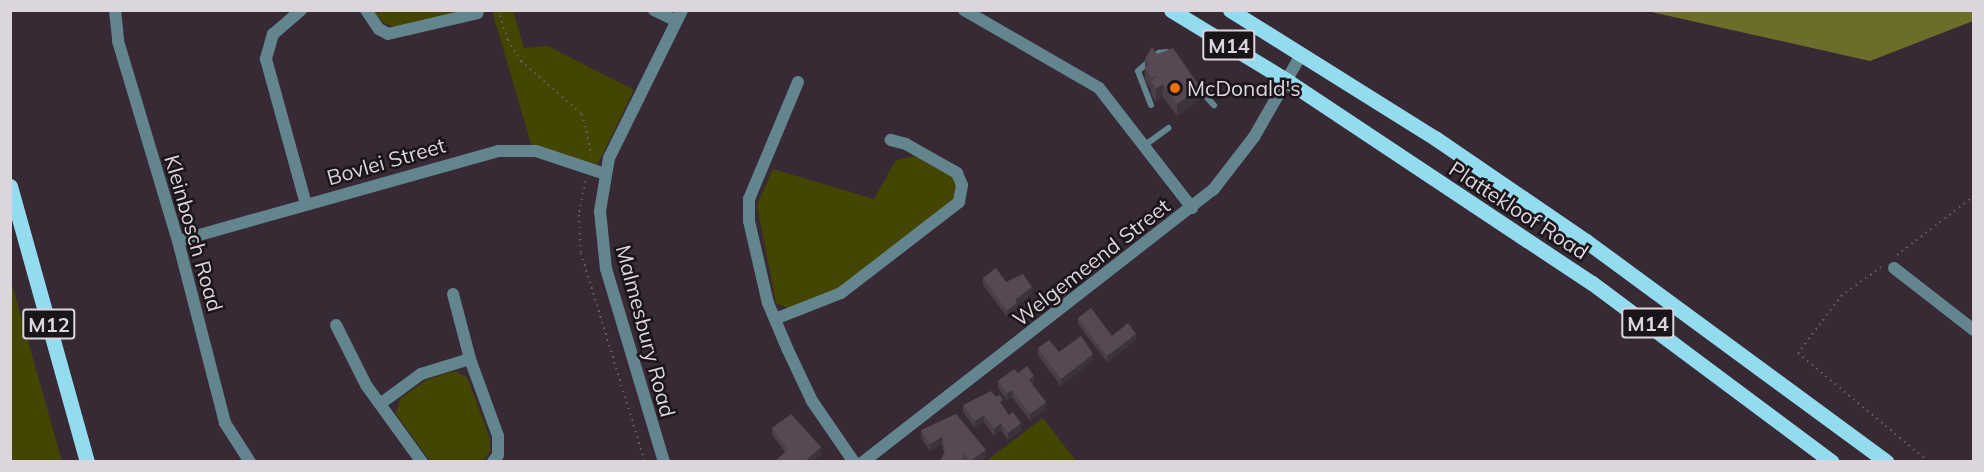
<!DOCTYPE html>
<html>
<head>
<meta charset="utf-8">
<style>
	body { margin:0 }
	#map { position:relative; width:1984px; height:472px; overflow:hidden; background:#372a35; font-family:Mulish,sans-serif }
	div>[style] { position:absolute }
	.green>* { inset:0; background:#444500 }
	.forest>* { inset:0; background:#6b6d29 }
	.path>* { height:2px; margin-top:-1px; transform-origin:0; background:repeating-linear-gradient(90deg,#6c616a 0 1.5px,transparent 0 6px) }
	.service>* { height:6px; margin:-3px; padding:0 3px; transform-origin:3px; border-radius:3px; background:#63858e }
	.minor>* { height:12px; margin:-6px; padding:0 6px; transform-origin:6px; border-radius:6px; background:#63858e }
	.tertiary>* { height:12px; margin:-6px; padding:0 6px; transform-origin:6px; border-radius:6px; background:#63858e }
	.primary>* { height:15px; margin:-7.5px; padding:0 7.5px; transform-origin:7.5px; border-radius:7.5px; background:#93dcef }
	.wall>* { inset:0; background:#4a3f48 }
	.shaded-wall>* { inset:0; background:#3c333b }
	.building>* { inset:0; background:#564954 }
	.dots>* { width:16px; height:16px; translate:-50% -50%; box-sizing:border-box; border:3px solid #1b151a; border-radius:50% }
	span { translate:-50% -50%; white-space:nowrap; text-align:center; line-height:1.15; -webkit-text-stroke:5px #1b151a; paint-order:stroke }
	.shield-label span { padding:2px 4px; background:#1b151a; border:2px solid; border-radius:4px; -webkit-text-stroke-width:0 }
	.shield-label { font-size:20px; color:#ddd5dc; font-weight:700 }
	.poi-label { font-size:21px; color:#ddd5dc }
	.left { translate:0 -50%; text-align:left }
	.street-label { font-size:21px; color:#ddd5dc }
	.frame { position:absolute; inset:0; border:12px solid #ddd5dc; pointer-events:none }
</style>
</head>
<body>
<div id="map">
	<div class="green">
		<div style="clip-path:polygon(373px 11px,462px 11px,397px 28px,384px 23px)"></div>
		<div style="clip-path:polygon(492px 11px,513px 11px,524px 48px,548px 46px,634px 90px,597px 166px,532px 147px)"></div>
		<div style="clip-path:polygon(915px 156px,951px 174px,956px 186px,953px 202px,842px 287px,788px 308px,776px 303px,757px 205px,773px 169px,874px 199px,896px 160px)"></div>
		<div style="clip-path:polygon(11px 281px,62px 461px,11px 461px)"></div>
		<div style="clip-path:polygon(454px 371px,467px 377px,490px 438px,490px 452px,482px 461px,430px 461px,396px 414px,400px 399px,426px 380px)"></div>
		<div style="clip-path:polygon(1043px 418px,1076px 461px,986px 461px)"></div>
	</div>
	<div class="forest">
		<div style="clip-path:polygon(1973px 10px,1973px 21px,1870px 61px,1647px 11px)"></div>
	</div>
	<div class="path">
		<div style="left:498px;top:10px;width:32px;rotate:72deg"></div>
		<div style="left:508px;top:40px;width:25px;rotate:58deg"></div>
		<div style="left:521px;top:61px;width:81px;rotate:41deg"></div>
		<div style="left:582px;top:114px;width:43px;rotate:76.6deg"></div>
		<div style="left:585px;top:181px;width:35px;rotate:100deg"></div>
		<div style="left:579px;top:215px;width:38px;rotate:87deg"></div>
		<div style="left:581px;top:253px;width:219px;rotate:73deg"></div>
		<div style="left:1897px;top:255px;width:97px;rotate:-37.5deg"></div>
		<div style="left:1881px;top:267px;width:48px;rotate:144.3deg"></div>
		<div style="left:1842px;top:295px;width:73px;rotate:127.2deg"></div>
		<div style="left:1798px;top:353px;width:170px;rotate:39.8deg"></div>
	</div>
	<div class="service">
		<div style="left:1197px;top:87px;width:25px;rotate:47deg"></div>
		<div style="left:1151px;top:105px;width:36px;rotate:-111deg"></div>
		<div style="left:1138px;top:71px;width:28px;rotate:-41deg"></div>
		<div style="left:1159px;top:53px;width:8px;rotate:-7deg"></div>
		<div style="left:1145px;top:145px;width:29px;rotate:-36deg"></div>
	</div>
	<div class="minor">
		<div style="left:115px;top:10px;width:31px;rotate:84deg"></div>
		<div style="left:118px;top:41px;width:209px;rotate:73.3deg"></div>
		<div style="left:178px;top:241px;width:188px;rotate:75.5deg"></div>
		<div style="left:225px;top:423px;width:46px;rotate:57.3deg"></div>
		<div style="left:301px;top:10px;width:37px;rotate:139deg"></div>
		<div style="left:273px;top:34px;width:26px;rotate:106deg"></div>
		<div style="left:266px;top:59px;width:150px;rotate:74.6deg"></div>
		<div style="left:366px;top:10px;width:23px;rotate:56deg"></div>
		<div style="left:379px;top:29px;width:10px;rotate:29deg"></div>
		<div style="left:388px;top:34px;width:92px;rotate:-13.1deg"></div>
		<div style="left:654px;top:10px;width:25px;rotate:26deg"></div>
		<div style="left:964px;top:10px;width:156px;rotate:30deg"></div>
		<div style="left:1099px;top:88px;width:152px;rotate:52.2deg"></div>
		<div style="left:798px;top:82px;width:127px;rotate:112.7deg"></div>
		<div style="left:749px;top:199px;width:22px;rotate:90deg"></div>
		<div style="left:749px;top:221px;width:84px;rotate:77deg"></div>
		<div style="left:768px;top:303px;width:49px;rotate:67.1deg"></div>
		<div style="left:787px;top:348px;width:59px;rotate:64.7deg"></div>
		<div style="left:812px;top:401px;width:74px;rotate:55.5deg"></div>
		<div style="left:178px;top:241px;width:332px;rotate:-15.7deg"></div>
		<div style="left:498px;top:151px;width:38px"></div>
		<div style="left:536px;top:151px;width:73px;rotate:18.4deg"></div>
		<div style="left:1894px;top:268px;width:101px;rotate:37.8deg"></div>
		<div style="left:453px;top:294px;width:67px;rotate:75.3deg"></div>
		<div style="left:470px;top:359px;width:82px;rotate:70deg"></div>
		<div style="left:498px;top:436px;width:19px;rotate:90deg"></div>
		<div style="left:498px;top:455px;width:9px;rotate:126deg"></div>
		<div style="left:775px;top:319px;width:71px;rotate:-21.5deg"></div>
		<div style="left:841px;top:293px;width:149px;rotate:-37.6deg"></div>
		<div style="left:959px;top:202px;width:17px;rotate:-80deg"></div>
		<div style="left:962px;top:185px;width:13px;rotate:-113deg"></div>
		<div style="left:957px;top:173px;width:59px;rotate:-150.4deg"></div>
		<div style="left:906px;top:144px;width:16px;rotate:-165deg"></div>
		<div style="left:336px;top:325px;width:67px;rotate:63.4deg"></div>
		<div style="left:366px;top:385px;width:95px;rotate:54deg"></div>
		<div style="left:380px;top:404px;width:51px;rotate:-36.2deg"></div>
		<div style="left:421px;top:374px;width:51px;rotate:-17deg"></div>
		<div style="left:664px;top:462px;width:202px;rotate:-106.7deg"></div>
		<div style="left:606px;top:269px;width:58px;rotate:-95.9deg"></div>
		<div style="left:600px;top:211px;width:54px;rotate:-80.4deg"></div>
		<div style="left:609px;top:158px;width:165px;rotate:-63.7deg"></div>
	</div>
	<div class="tertiary">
		<div style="left:863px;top:462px;width:443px;rotate:-37.9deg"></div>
		<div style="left:1213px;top:190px;width:67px;rotate:-52.3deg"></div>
		<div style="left:1254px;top:137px;width:95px;rotate:-60.2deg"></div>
	</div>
	<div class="primary">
		<div style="left:1171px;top:10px;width:135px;rotate:31.3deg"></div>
		<div style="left:1286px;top:80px;width:367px;rotate:33.6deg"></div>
		<div style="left:1592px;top:283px;width:299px;rotate:36.7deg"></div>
		<div style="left:1230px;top:10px;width:242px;rotate:32deg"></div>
		<div style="left:1435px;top:138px;width:183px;rotate:34.3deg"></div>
		<div style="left:1586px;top:241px;width:373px;rotate:36.3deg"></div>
		<div style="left:10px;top:186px;width:287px;rotate:74.4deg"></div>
	</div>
	<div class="wall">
		<div style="clip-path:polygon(1157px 54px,1200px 100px,1177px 116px,1163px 97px,1156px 102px,1151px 94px,1151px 89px,1145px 80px,1145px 59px)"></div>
		<div style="clip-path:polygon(983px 278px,1006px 282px,1032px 294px,1017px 305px,1017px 310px,1007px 317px,983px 285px)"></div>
		<div style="clip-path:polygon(1078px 318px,1112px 336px,1136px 340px,1107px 362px,1078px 324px)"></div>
		<div style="clip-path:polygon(1038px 348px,1059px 352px,1093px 360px,1061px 386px,1038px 355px)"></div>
		<div style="clip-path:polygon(1018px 373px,1034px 383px,1032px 384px,1046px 409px,1030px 421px,1012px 397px,1007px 400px,998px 388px,998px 381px)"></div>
		<div style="clip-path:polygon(963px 405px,1021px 430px,1008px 440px,1001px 430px,994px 436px,984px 422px,975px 428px,963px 412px)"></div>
		<div style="clip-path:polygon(772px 428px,821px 454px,812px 462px,774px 462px,785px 452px,772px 435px)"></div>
		<div style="clip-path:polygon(921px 430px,986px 457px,979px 462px,965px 462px,964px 460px,963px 462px,940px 462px,944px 454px,942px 444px,930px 451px,921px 437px)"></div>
	</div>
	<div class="shaded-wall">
		<div style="clip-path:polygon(1157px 76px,1163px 84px,1163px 97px,1156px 102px,1156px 89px,1152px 83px,1152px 78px)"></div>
		<div style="clip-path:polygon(1200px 87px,1200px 100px,1177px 116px,1177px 104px)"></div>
		<div style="clip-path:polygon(1032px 287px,1032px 294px,1017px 305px,1017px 310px,1007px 317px,1007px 311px,1015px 300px)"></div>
		<div style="clip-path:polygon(1136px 334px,1136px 340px,1107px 362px,1107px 356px)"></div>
		<div style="clip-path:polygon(1093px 354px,1093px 360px,1061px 386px,1061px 379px)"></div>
		<div style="clip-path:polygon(1034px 376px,1034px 383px,1029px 387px,1029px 380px)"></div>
		<div style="clip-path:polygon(1012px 390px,1012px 397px,1007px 400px,1007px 393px)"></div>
		<div style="clip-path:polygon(1046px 402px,1046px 409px,1030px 421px,1030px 414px)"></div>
		<div style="clip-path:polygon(984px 415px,984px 422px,975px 428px,975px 421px)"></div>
		<div style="clip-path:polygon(1001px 423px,1001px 430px,994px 436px,994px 429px)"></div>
		<div style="clip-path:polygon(1021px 423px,1021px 430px,1008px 440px,1008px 433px)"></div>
		<div style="clip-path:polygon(942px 437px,942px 444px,930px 451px,930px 444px)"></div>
		<div style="clip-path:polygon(821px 447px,821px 454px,812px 462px,804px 462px)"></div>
		<div style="clip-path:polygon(986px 450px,986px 457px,979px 462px,970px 462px)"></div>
	</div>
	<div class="building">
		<div style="clip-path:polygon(1152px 47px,1157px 54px,1173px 48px,1200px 87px,1177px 104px,1163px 84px,1156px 89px,1151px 81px,1157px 76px,1152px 78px,1145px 68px,1149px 64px,1145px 59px)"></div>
		<div style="clip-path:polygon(996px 268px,1006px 282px,1023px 274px,1032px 287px,1015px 300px,1017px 303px,1007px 311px,983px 278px)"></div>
		<div style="clip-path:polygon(1091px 308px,1112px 336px,1128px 323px,1136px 334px,1107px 356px,1078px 318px)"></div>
		<div style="clip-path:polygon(1081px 336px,1093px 354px,1061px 379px,1038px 348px,1049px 340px,1059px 352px)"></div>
		<div style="clip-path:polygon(1027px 366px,1034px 376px,1029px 380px,1046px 402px,1030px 414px,1012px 390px,1007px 393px,998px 381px,1014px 369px,1018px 373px)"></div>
		<div style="clip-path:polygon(991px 391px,996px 397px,1000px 395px,1003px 400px,1000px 402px,1009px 415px,1013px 412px,1021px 423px,1008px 433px,1001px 423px,994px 429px,984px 415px,975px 421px,963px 405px)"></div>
		<div style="clip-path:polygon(791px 414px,821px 447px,804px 462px,774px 462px,788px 450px,772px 428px)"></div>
		<div style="clip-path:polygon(956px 414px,986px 450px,970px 461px,964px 453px,961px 462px,940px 462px,945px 451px,942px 437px,930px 444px,921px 430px)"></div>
	</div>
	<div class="dots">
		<div style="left:1175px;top:88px;background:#e8710a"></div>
	</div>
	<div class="shield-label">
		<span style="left:1229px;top:45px">M14</span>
		<span style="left:1648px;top:323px">M14</span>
		<span style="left:49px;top:324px">M12</span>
	</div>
	<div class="poi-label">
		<span class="left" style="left:1187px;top:88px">McDonald's</span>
	</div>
	<div class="street-label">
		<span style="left:386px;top:161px;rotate:-16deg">Bovlei Street</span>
		<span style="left:1519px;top:210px;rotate:33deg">Plattekloof Road</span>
		<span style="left:194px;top:233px;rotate:74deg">Kleinbosch Road</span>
		<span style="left:1091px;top:262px;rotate:-38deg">Welgemeend Street</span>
		<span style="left:646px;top:331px;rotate:75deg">Malmesbury Road</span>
	</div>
	<div class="frame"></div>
</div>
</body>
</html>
